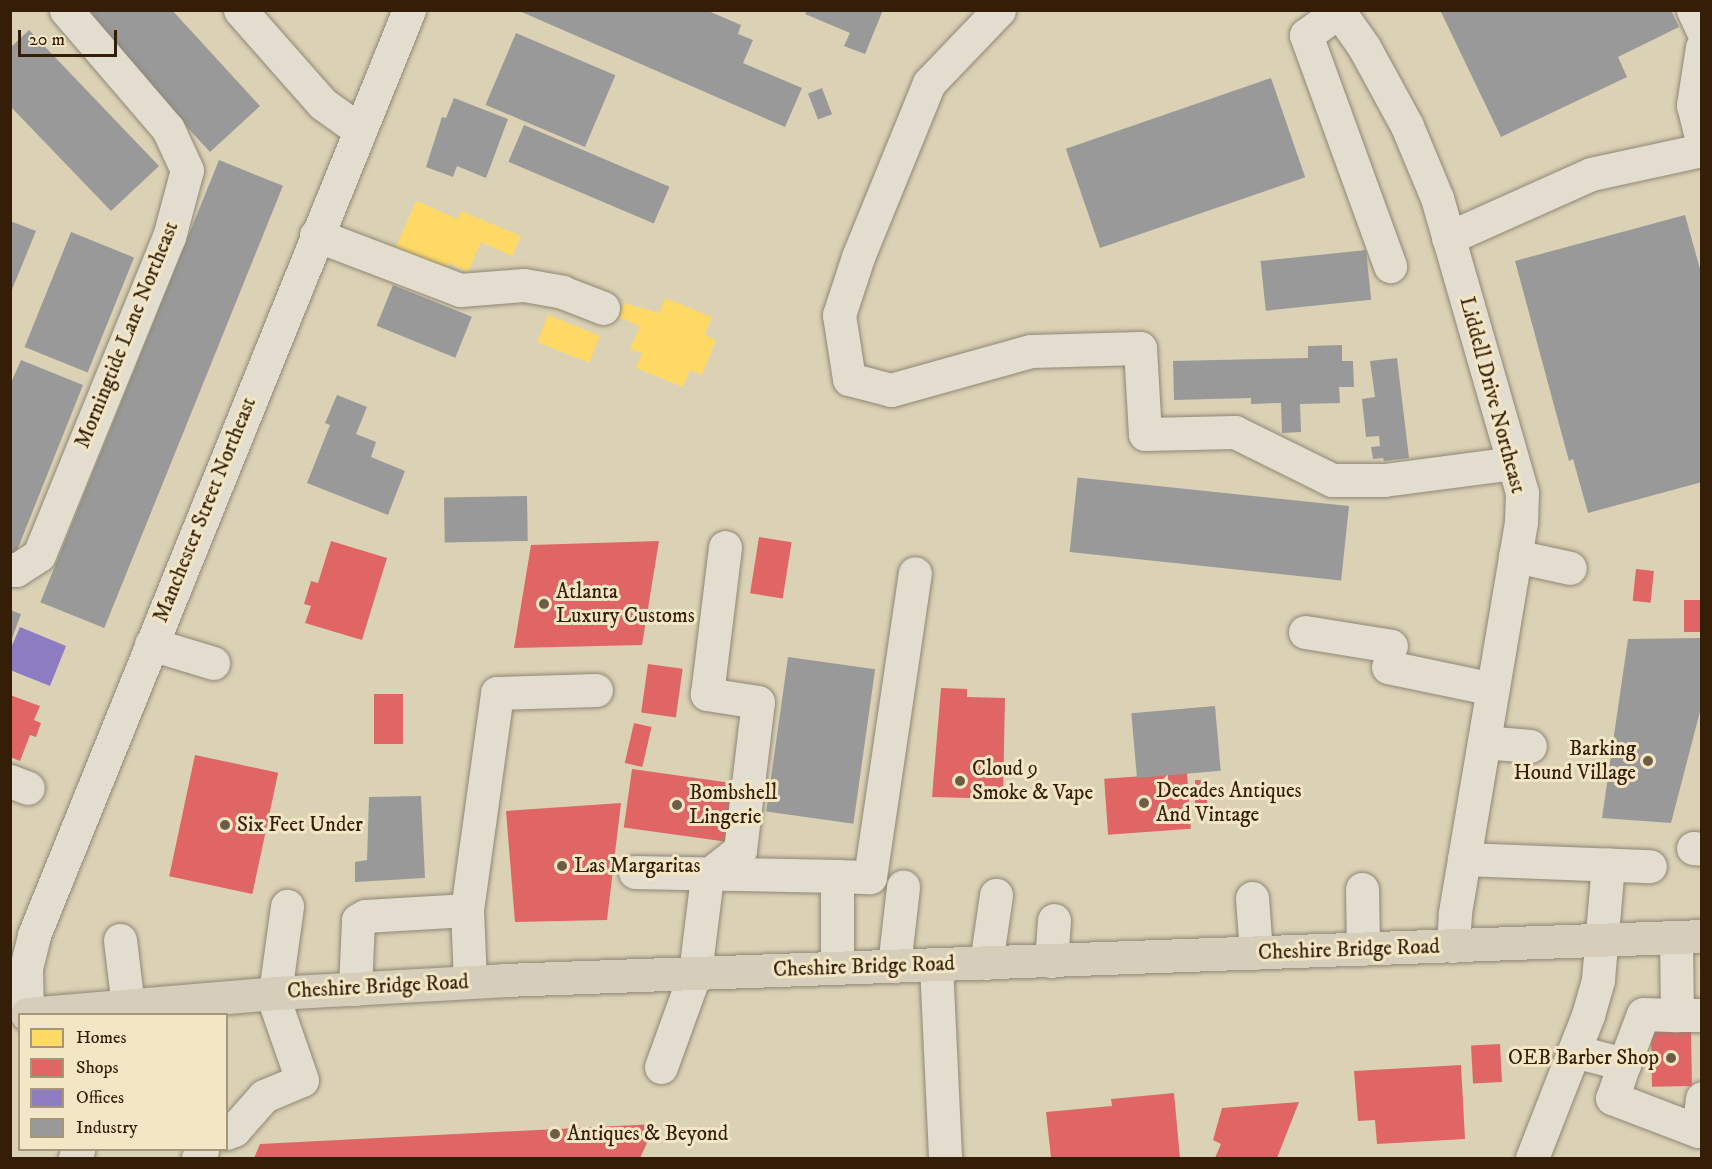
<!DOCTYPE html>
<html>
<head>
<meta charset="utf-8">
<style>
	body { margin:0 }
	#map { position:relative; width:1712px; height:1169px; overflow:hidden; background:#dbd1b5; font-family:"IM FELL DW Pica",serif }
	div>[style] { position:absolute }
	.homes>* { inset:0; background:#ffd966; transform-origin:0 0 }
	.shops>* { inset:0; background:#e06666; transform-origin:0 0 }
	.offices>* { inset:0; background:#8e7cc3 }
	.industry>* { inset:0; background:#999; transform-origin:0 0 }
	.roads { filter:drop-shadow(0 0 2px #8f8775) drop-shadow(0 0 2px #8f8775) }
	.minor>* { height:33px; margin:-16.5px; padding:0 16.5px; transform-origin:16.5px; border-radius:16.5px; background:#e2ddce }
	.major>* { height:33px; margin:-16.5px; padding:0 16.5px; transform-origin:16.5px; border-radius:16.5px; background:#d6ceba }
	.dots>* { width:16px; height:16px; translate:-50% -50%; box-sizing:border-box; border:3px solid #f2e6c4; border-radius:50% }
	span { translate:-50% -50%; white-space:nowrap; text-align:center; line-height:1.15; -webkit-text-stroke:6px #f2e6c4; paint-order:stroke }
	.street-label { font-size:21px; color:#341e08 }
	.poi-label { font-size:21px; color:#341e08 }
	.left { translate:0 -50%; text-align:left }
	.right { translate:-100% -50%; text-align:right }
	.frame { position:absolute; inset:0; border:12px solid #341e08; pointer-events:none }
	.legend { position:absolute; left:18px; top:1013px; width:210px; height:138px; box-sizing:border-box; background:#f2e6c4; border:2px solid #a69679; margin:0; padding:8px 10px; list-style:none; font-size:18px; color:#341e08 }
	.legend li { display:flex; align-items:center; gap:12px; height:30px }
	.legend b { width:30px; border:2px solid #a69679 }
	.scale { position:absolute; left:18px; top:30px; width:99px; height:27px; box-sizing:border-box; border:3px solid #341e08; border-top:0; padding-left:8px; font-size:18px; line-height:21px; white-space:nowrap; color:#341e08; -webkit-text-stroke:4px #f2e6c4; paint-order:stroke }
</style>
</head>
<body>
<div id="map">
	<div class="homes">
		<div style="clip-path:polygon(416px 201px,458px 219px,461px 211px,521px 236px,512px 256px,481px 242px,468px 272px,449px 263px,444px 276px,393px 254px)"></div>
		<div style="clip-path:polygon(665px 298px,712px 317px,705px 335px,716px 340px,702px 375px,690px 370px,683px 387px,636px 368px,642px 353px,630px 349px,640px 326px,618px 317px,624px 303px,659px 313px)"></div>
		<div style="left:548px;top:315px;width:56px;height:29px;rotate:22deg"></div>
	</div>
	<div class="shops">
		<div style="left:759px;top:537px;width:33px;height:57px;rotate:9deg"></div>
		<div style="clip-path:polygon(331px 541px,387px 558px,362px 640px,305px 623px,311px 606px,304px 604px,311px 581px,318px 583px)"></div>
		<div style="clip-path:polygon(659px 541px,642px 645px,514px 648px,531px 545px)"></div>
		<div style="left:1636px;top:569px;width:18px;height:32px;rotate:6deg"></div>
		<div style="left:1701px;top:600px;width:32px;height:17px;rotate:90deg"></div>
		<div style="left:648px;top:664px;width:35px;height:49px;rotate:8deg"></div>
		<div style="clip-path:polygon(941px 688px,967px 689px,967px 697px,1005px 698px,1003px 799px,932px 797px)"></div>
		<div style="left:374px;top:694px;width:29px;height:50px"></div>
		<div style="clip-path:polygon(10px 695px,40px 706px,34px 720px,41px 723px,36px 737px,30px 735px,20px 761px,10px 757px)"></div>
		<div style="left:634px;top:723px;width:18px;height:41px;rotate:13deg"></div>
		<div style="left:195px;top:755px;width:85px;height:124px;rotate:12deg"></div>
		<div style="left:632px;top:769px;width:102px;height:59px;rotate:8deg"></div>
		<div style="left:1187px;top:773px;width:56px;height:83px;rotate:86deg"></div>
		<div style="left:1195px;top:780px;width:12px;height:24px"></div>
		<div style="clip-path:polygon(621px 803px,607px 920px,515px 922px,506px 811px)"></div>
		<div style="left:1691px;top:1030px;width:56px;height:40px;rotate:89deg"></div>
		<div style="left:1500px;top:1044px;width:38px;height:29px;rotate:87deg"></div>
		<div style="clip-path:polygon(1461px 1065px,1465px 1139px,1377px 1144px,1375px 1120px,1358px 1121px,1354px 1071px)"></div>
		<div style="clip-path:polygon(1174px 1093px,1180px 1158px,1051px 1158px,1046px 1112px,1112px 1106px,1111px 1099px)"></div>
		<div style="clip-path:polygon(1299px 1102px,1277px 1158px,1215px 1158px,1221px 1144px,1213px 1140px,1222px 1108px)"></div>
		<div style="clip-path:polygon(656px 1124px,640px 1158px,254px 1158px,260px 1144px)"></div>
	</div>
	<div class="offices">
		<div style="clip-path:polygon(20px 627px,66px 646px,50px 686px,10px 670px,10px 650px)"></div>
	</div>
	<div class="industry">
		<div style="clip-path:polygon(79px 10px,172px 10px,260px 106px,210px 152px)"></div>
		<div style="clip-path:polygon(517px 10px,706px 10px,741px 25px,738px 34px,753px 40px,743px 63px,802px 88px,785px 127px)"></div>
		<div style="clip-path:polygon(807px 10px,883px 10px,865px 54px,844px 46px,850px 33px,805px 14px)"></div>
		<div style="clip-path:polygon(1440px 10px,1671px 10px,1679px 27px,1618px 57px,1627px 77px,1501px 137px)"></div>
		<div style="clip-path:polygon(29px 30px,159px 166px,111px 211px,10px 106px,10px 48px)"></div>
		<div style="left:516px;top:33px;width:108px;height:78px;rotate:23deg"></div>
		<div style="left:1271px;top:78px;width:105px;height:217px;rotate:71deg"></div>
		<div style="left:822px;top:88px;width:28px;height:15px;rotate:69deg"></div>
		<div style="clip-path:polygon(454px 98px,508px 119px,486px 178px,457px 166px,453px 177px,426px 167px,442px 117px,446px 118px)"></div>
		<div style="left:524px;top:125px;width:158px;height:40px;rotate:23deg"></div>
		<div style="left:219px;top:160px;width:69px;height:477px;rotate:22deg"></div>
		<div style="clip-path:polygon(1685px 215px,1702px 276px,1702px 482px,1588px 513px,1573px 459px,1569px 461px,1515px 261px)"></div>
		<div style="clip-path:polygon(10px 221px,36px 231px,11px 292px,10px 292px)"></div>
		<div style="left:71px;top:232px;width:68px;height:124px;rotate:22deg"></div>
		<div style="left:1366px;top:250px;width:50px;height:106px;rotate:84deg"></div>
		<div style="left:393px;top:285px;width:85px;height:44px;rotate:22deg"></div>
		<div style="clip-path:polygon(1342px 345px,1342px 361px,1353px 361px,1354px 387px,1339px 387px,1340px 403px,1300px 404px,1301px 432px,1282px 433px,1281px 403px,1251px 404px,1251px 398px,1174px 400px,1173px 361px,1308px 358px,1308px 346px)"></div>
		<div style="clip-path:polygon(1397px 358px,1409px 458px,1384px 461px,1383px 458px,1373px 459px,1371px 447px,1380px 446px,1379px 436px,1366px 437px,1362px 399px,1375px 397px,1370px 361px)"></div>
		<div style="clip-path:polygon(21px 360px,83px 385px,14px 558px,10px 556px,10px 385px)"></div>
		<div style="clip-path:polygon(337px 395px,367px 407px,356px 434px,376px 442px,371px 457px,405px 471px,388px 515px,307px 483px,330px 425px,325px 423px)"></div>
		<div style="left:527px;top:496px;width:45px;height:83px;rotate:89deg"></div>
		<div style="left:1349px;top:506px;width:75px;height:273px;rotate:96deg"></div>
		<div style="clip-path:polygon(10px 610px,21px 614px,11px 641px,10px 641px)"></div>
		<div style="clip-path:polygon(1702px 638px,1702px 704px,1671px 823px,1602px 818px,1628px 639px)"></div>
		<div style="left:788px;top:657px;width:88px;height:156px;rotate:8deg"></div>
		<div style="left:1215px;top:706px;width:65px;height:84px;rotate:85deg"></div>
		<div style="clip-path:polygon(421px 796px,425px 878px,355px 882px,355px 862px,367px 860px,369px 797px)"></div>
	</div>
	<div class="roads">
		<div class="minor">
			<div style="left:240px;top:10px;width:125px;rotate:48.6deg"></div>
			<div style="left:323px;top:104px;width:43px;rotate:35.5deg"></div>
			<div style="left:999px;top:10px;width:101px;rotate:133.8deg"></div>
			<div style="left:929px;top:83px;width:188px;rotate:112.2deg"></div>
			<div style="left:858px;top:257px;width:61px;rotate:108.1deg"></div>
			<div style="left:839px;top:315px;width:65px;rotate:81.1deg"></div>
			<div style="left:849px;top:379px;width:43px;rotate:14.7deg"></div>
			<div style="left:891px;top:390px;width:145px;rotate:-15.6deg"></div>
			<div style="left:1031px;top:351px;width:109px;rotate:-1.6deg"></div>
			<div style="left:1140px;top:348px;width:86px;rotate:86.7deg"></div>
			<div style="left:1145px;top:434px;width:90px;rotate:-1.3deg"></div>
			<div style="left:1235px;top:432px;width:108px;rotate:26.3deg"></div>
			<div style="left:1332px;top:480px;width:52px"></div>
			<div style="left:1384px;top:480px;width:130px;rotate:-7.5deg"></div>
			<div style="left:1338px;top:10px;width:45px;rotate:54.9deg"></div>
			<div style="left:1364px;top:47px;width:90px;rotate:61.4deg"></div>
			<div style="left:1407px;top:126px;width:78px;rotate:67.4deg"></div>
			<div style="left:1437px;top:198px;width:307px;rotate:73.9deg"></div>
			<div style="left:1522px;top:493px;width:29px;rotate:92deg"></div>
			<div style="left:1521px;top:522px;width:398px;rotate:99.6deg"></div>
			<div style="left:1455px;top:914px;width:32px;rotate:94deg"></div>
			<div style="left:1341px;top:10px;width:43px;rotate:144.5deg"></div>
			<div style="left:1306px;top:35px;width:246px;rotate:70deg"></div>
			<div style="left:1693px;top:10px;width:21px;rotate:65deg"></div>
			<div style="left:1702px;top:47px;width:59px;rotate:98.8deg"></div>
			<div style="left:1693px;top:105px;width:38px;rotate:76deg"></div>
			<div style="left:316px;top:235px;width:154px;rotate:20.9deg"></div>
			<div style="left:460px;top:290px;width:64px;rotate:-4.5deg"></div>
			<div style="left:524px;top:285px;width:39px;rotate:10deg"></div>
			<div style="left:562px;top:292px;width:44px;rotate:21.3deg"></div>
			<div style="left:1448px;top:238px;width:157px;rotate:-24.1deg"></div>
			<div style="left:1591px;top:174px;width:114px;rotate:-12.2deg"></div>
			<div style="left:1515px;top:556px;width:56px;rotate:12.3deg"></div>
			<div style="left:10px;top:569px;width:6px;rotate:9deg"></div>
			<div style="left:16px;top:570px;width:27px;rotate:-33deg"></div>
			<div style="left:39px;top:555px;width:344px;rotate:-67.8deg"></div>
			<div style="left:169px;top:237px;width:69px;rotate:-75deg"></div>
			<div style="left:187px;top:170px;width:45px;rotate:-114.9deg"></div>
			<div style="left:168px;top:129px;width:157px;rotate:-130.6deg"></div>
			<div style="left:1305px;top:632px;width:87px;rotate:9.2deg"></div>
			<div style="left:151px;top:644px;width:65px;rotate:17deg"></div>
			<div style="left:1388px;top:667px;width:107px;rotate:11.8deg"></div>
			<div style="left:1484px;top:742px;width:46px;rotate:5deg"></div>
			<div style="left:10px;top:781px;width:19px;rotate:21deg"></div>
			<div style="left:1693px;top:848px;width:9px;rotate:6deg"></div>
			<div style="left:1464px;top:859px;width:186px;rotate:2.2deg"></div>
			<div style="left:635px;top:872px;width:202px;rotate:1.1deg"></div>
			<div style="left:837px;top:876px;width:92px;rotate:90deg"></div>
			<div style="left:837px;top:876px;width:33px;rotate:2deg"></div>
			<div style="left:870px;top:877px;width:307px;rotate:-81.6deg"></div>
			<div style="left:1362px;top:889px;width:60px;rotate:89deg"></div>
			<div style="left:1252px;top:898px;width:55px;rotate:85.8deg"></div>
			<div style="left:467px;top:910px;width:72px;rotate:87.6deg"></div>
			<div style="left:1676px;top:937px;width:78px;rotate:89.3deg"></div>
			<div style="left:1677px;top:1015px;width:25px"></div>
			<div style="left:120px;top:940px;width:66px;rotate:83.1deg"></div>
			<div style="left:128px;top:1006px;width:9px;rotate:111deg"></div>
			<div style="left:1051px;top:961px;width:41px;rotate:-85.8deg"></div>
			<div style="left:986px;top:963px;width:69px;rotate:-81.6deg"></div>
			<div style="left:936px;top:965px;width:193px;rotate:87.3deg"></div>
			<div style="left:894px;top:966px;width:80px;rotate:-83.5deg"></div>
			<div style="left:355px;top:989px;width:69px;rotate:-87.5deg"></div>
			<div style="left:358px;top:920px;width:8px;rotate:-30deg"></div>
			<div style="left:365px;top:916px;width:102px;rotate:-3.4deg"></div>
			<div style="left:467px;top:910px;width:219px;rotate:-82.1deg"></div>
			<div style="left:497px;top:693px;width:99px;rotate:-1.7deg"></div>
			<div style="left:275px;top:993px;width:88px;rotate:-82.1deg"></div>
			<div style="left:27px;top:1014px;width:46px;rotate:-91.2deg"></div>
			<div style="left:26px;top:968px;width:34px;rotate:-76deg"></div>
			<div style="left:34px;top:935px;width:998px;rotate:-67.93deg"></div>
			<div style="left:1574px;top:1051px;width:52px;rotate:14.6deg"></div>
			<div style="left:1624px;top:1064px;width:36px;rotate:109deg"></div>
			<div style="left:1612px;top:1098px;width:92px;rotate:21deg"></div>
			<div style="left:1698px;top:1131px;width:33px;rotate:-83deg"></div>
			<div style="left:1624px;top:1064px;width:53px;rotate:-69.2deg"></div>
			<div style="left:1643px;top:1014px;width:34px;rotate:2deg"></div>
			<div style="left:661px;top:1067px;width:100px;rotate:-70.1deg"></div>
			<div style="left:695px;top:973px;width:98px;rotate:-82.9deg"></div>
			<div style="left:707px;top:876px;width:42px;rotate:-38.2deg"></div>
			<div style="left:740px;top:850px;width:149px;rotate:-83.1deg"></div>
			<div style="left:758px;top:702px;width:52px;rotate:-171.1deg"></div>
			<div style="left:707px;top:694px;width:148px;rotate:-83deg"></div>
			<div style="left:226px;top:1133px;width:9px;rotate:-21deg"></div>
			<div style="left:234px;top:1130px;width:45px;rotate:-48.6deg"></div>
			<div style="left:264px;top:1096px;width:41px;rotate:-22.8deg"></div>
			<div style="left:302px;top:1080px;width:91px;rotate:-109.2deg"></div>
			<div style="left:75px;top:1158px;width:9px;rotate:-69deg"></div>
			<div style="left:198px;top:1158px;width:9px;rotate:-63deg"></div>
			<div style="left:1532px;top:1158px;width:154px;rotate:-68.6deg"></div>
			<div style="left:1588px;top:1015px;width:37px;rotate:-74deg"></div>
			<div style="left:1598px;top:979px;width:115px;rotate:-85deg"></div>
		</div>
		<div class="major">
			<div style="left:27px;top:1014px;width:249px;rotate:-4.8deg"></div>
			<div style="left:275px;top:993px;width:229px;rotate:-3.2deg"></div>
			<div style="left:504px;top:980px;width:1199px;rotate:-2.1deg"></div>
		</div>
	</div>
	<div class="dots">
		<div style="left:544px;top:604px;background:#6e5d45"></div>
		<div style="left:1648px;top:761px;background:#6e5d45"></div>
		<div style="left:960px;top:781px;background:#6e5d45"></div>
		<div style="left:1144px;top:803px;background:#6e5d45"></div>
		<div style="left:677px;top:805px;background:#6e5d45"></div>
		<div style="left:225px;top:825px;background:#6e5d45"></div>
		<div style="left:562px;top:866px;background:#6e5d45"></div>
		<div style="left:1671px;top:1058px;background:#6e5d45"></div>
		<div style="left:555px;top:1134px;background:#6e5d45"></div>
	</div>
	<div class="street-label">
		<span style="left:127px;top:335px;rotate:-68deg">Morningtide Lane Northeast</span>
		<span style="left:1492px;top:395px;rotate:75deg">Liddell Drive Northeast</span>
		<span style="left:205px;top:510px;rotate:-68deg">Manchester Street Northeast</span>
		<span style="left:1349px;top:950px;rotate:-2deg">Cheshire Bridge Road</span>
		<span style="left:864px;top:967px;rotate:-2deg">Cheshire Bridge Road</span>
		<span style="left:378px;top:987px;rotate:-3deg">Cheshire Bridge Road</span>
	</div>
	<div class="poi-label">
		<span class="left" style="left:556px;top:604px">Atlanta<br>Luxury Customs</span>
		<span class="right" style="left:1636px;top:761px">Barking<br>Hound Village</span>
		<span class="left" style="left:972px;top:781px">Cloud 9<br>Smoke &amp; Vape</span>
		<span class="left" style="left:1156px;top:803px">Decades Antiques<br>And Vintage</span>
		<span class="left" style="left:689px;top:805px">Bombshell<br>Lingerie</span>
		<span class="left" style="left:237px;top:825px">Six Feet Under</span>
		<span class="left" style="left:574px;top:866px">Las Margaritas</span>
		<span class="right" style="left:1659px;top:1058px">OEB Barber Shop</span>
		<span class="left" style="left:567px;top:1134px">Antiques &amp; Beyond</span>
	</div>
	<div class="frame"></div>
	<ul class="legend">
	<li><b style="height:16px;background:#ffd966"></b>Homes</li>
	<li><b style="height:16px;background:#e06666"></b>Shops</li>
	<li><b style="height:16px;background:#8e7cc3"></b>Offices</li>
	<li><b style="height:16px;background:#999"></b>Industry</li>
	</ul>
	<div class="scale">20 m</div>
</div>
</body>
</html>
